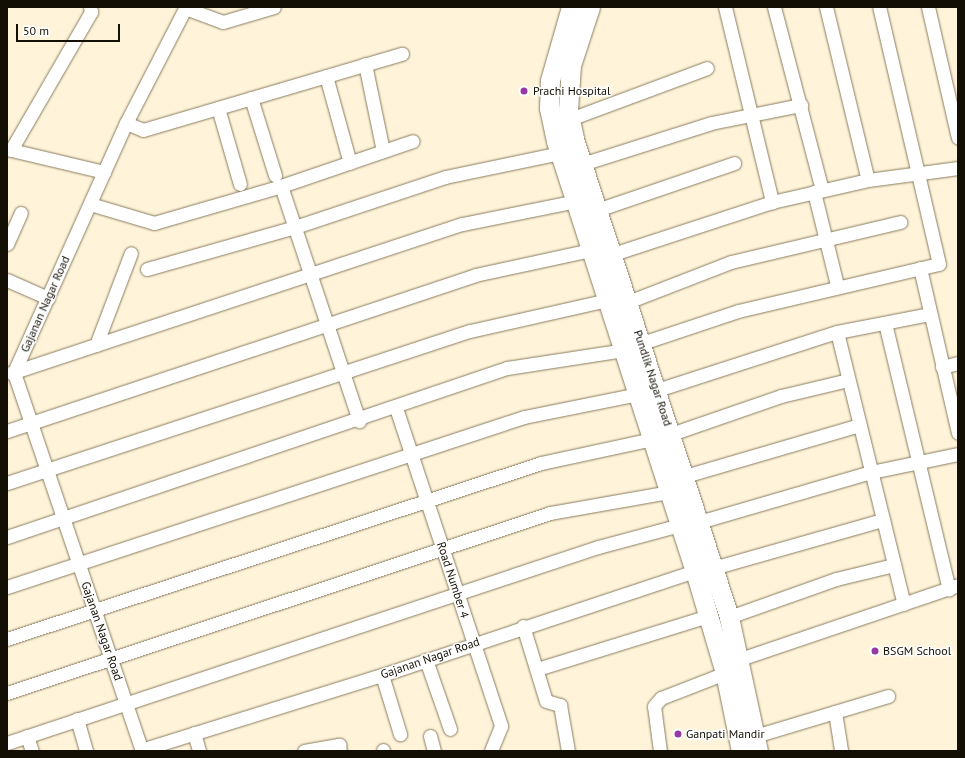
<!DOCTYPE html>
<html>
<head>
<meta charset="utf-8">
<style>
	body { margin:0 }
	#map { position:relative; width:965px; height:758px; overflow:hidden; background:#fff4da; font-family:"PT Sans",sans-serif }
	div>[style] { position:absolute }
	.roads { filter:drop-shadow(0 0 1px #897c5e) drop-shadow(0 0 1px #897c5e) }
	.street>* { height:13px; margin:-6.5px; padding:0 6.5px; transform-origin:6.5px; border-radius:6.5px; background:#fff }
	.secondary>* { height:19px; margin:-9.5px; padding:0 9.5px; transform-origin:9.5px; border-radius:9.5px; background:#fff }
	.dots>* { width:11px; height:11px; translate:-50% -50%; box-sizing:border-box; border:2px solid #fff; border-radius:50% }
	span { translate:-50% -50%; white-space:nowrap; text-align:center; line-height:1.15; -webkit-text-stroke:3px #fff; paint-order:stroke }
	.poi-label { font-size:12px; color:#140f05 }
	.left { translate:0 -50%; text-align:left }
	.street-label { font-size:12px; color:#140f05 }
	.frame { position:absolute; inset:0; border:8px solid #140f05; pointer-events:none }
	.scale { position:absolute; left:16px; top:24px; width:104px; height:18px; box-sizing:border-box; border:2px solid #140f05; border-top:0; padding-left:5px; font-size:12px; line-height:14px; white-space:nowrap; color:#140f05; -webkit-text-stroke:3px #fff; paint-order:stroke }
</style>
</head>
<body>
<div id="map">
	<div class="roads">
		<div class="street">
			<div style="left:725px;top:7px;width:201px;rotate:76.4deg"></div>
			<div style="left:774px;top:7px;width:189px;rotate:75.3deg"></div>
			<div style="left:826px;top:7px;width:178px;rotate:76.4deg"></div>
			<div style="left:928px;top:7px;width:134px;rotate:77.1deg"></div>
			<div style="left:185px;top:8px;width:40px;rotate:20.2deg"></div>
			<div style="left:223px;top:22px;width:53px;rotate:-16.4deg"></div>
			<div style="left:365px;top:64px;width:89px;rotate:78.3deg"></div>
			<div style="left:326px;top:76px;width:90px;rotate:74.6deg"></div>
			<div style="left:251px;top:98px;width:81px;rotate:72.7deg"></div>
			<div style="left:218px;top:108px;width:79px;rotate:73.9deg"></div>
			<div style="left:570px;top:119px;width:146px;rotate:-20.4deg"></div>
			<div style="left:126px;top:123px;width:18px;rotate:22deg"></div>
			<div style="left:143px;top:130px;width:270px;rotate:-16.4deg"></div>
			<div style="left:7px;top:149px;width:100px;rotate:13.3deg"></div>
			<div style="left:11px;top:150px;width:160px;rotate:-59.9deg"></div>
			<div style="left:91px;top:12px;width:5px;rotate:-101deg"></div>
			<div style="left:582px;top:164px;width:135px;rotate:-17.6deg"></div>
			<div style="left:711px;top:123px;width:92px;rotate:-11.3deg"></div>
			<div style="left:281px;top:186px;width:248px;rotate:71.6deg"></div>
			<div style="left:814px;top:192px;width:96px;rotate:76.1deg"></div>
			<div style="left:90px;top:204px;width:67px;rotate:16.5deg"></div>
			<div style="left:154px;top:223px;width:132px;rotate:-16.2deg"></div>
			<div style="left:281px;top:186px;width:139px;rotate:-18.8deg"></div>
			<div style="left:597px;top:210px;width:145px;rotate:-18.9deg"></div>
			<div style="left:7px;top:244px;width:34px;rotate:-66deg"></div>
			<div style="left:613px;top:254px;width:167px;rotate:-18.1deg"></div>
			<div style="left:772px;top:202px;width:98px;rotate:-12.9deg"></div>
			<div style="left:868px;top:180px;width:91px;rotate:-7.6deg"></div>
			<div style="left:920px;top:268px;width:169px;rotate:77deg"></div>
			<div style="left:147px;top:269px;width:154px;rotate:-15.8deg"></div>
			<div style="left:295px;top:227px;width:158px;rotate:-18.4deg"></div>
			<div style="left:445px;top:177px;width:117px;rotate:-11.8deg"></div>
			<div style="left:7px;top:280px;width:45px;rotate:23.7deg"></div>
			<div style="left:620px;top:305px;width:119px;rotate:-21.2deg"></div>
			<div style="left:731px;top:262px;width:174px;rotate:-13.3deg"></div>
			<div style="left:885px;top:323px;width:274px;rotate:76.5deg"></div>
			<div style="left:837px;top:332px;width:280px;rotate:76.2deg"></div>
			<div style="left:642px;top:343px;width:101px;rotate:-18.4deg"></div>
			<div style="left:738px;top:311px;width:206px;rotate:-13.2deg"></div>
			<div style="left:939px;top:264px;width:264px;rotate:-103.1deg"></div>
			<div style="left:96px;top:345px;width:98px;rotate:-69.2deg"></div>
			<div style="left:942px;top:367px;width:16px;rotate:-14deg"></div>
			<div style="left:11px;top:373px;width:475px;rotate:-18.3deg"></div>
			<div style="left:462px;top:224px;width:116px;rotate:-11.4deg"></div>
			<div style="left:657px;top:390px;width:189px;rotate:-17.9deg"></div>
			<div style="left:837px;top:332px;width:95px;rotate:-11deg"></div>
			<div style="left:396px;top:408px;width:335px;rotate:71.7deg"></div>
			<div style="left:501px;top:726px;width:27px;rotate:112deg"></div>
			<div style="left:7px;top:431px;width:493px;rotate:-18.4deg"></div>
			<div style="left:475px;top:275px;width:119px;rotate:-12.2deg"></div>
			<div style="left:671px;top:434px;width:116px;rotate:-19.1deg"></div>
			<div style="left:781px;top:396px;width:69px;rotate:-13.4deg"></div>
			<div style="left:685px;top:476px;width:181px;rotate:-16.3deg"></div>
			<div style="left:7px;top:483px;width:487px;rotate:-18.2deg"></div>
			<div style="left:470px;top:331px;width:141px;rotate:-12.7deg"></div>
			<div style="left:699px;top:522px;width:179px;rotate:-16.2deg"></div>
			<div style="left:871px;top:472px;width:89px;rotate:-11.7deg"></div>
			<div style="left:7px;top:537px;width:528px;rotate:-18.68deg"></div>
			<div style="left:507px;top:368px;width:118px;rotate:-8.7deg"></div>
			<div style="left:713px;top:568px;width:177px;rotate:-15.8deg"></div>
			<div style="left:7px;top:587px;width:544px;rotate:-18.2deg"></div>
			<div style="left:524px;top:417px;width:116px;rotate:-11.4deg"></div>
			<div style="left:729px;top:617px;width:114px;rotate:-19.6deg"></div>
			<div style="left:836px;top:579px;width:60px;rotate:-13.6deg"></div>
			<div style="left:523px;top:626px;width:78px;rotate:73deg"></div>
			<div style="left:546px;top:701px;width:15px;rotate:16deg"></div>
			<div style="left:560px;top:705px;width:47px;rotate:80.1deg"></div>
			<div style="left:7px;top:639px;width:562px;rotate:-18.24deg"></div>
			<div style="left:541px;top:463px;width:114px;rotate:-12.2deg"></div>
			<div style="left:426px;top:660px;width:73px;rotate:70.8deg"></div>
			<div style="left:537px;top:669px;width:179px;rotate:-17.2deg"></div>
			<div style="left:382px;top:675px;width:62px;rotate:73deg"></div>
			<div style="left:7px;top:693px;width:572px;rotate:-18.34deg"></div>
			<div style="left:550px;top:513px;width:121px;rotate:-10deg"></div>
			<div style="left:835px;top:712px;width:39px;rotate:81deg"></div>
			<div style="left:77px;top:719px;width:33px;rotate:74deg"></div>
			<div style="left:194px;top:733px;width:19px;rotate:74deg"></div>
			<div style="left:27px;top:736px;width:16px;rotate:72deg"></div>
			<div style="left:430px;top:736px;width:16px;rotate:75deg"></div>
			<div style="left:755px;top:736px;width:139px;rotate:-16.7deg"></div>
			<div style="left:7px;top:743px;width:623px;rotate:-18.35deg"></div>
			<div style="left:598px;top:547px;width:85px;rotate:-15deg"></div>
			<div style="left:141px;top:750px;width:252px;rotate:-17.3deg"></div>
			<div style="left:382px;top:675px;width:330px;rotate:-18.4deg"></div>
			<div style="left:383px;top:750px;width:1px;rotate:90deg"></div>
			<div style="left:142px;top:751px;width:400px;rotate:-108.7deg"></div>
			<div style="left:14px;top:372px;width:273px;rotate:-65.8deg"></div>
			<div style="left:126px;top:123px;width:131px;rotate:-62.7deg"></div>
			<div style="left:304px;top:751px;width:36px;rotate:-10deg"></div>
			<div style="left:339px;top:745px;width:6px;rotate:81deg"></div>
			<div style="left:660px;top:751px;width:45px;rotate:-97.6deg"></div>
			<div style="left:654px;top:706px;width:11px;rotate:-49deg"></div>
			<div style="left:661px;top:698px;width:69px;rotate:-21.3deg"></div>
			<div style="left:725px;top:673px;width:21px;rotate:-43deg"></div>
			<div style="left:740px;top:659px;width:230px;rotate:-18.7deg"></div>
		</div>
		<div class="secondary">
			<div style="left:571px;top:7px;width:76px;rotate:106deg"></div>
			<div style="left:550px;top:80px;width:28px;rotate:92deg"></div>
			<div style="left:549px;top:108px;width:34px;rotate:78deg"></div>
			<div style="left:556px;top:141px;width:452px;rotate:72.1deg"></div>
			<div style="left:695px;top:571px;width:106px;rotate:73.6deg"></div>
			<div style="left:725px;top:673px;width:80px;rotate:78.4deg"></div>
			<div style="left:590px;top:7px;width:61px;rotate:108.1deg"></div>
			<div style="left:571px;top:65px;width:45px;rotate:93.8deg"></div>
			<div style="left:568px;top:110px;width:30px;rotate:78deg"></div>
			<div style="left:574px;top:139px;width:503px;rotate:72.03deg"></div>
			<div style="left:729px;top:617px;width:137px;rotate:77.8deg"></div>
		</div>
	</div>
	<div class="dots">
		<div style="left:524px;top:91px;background:#943aa5"></div>
		<div style="left:875px;top:651px;background:#943aa5"></div>
		<div style="left:678px;top:734px;background:#943aa5"></div>
	</div>
	<div class="poi-label">
		<span class="left" style="left:533px;top:91px">Prachi Hospital</span>
		<span class="left" style="left:883px;top:651px">BSGM School</span>
		<span class="left" style="left:686px;top:734px">Ganpati Mandir</span>
	</div>
	<div class="street-label">
		<span style="left:45px;top:304px;rotate:-66deg">Gajanan Nagar Road</span>
		<span style="left:653px;top:378px;rotate:72deg">Pundlik Nagar Road</span>
		<span style="left:453px;top:580px;rotate:72deg">Road Number 4</span>
		<span style="left:102px;top:631px;rotate:71deg">Gajanan Nagar Road</span>
		<span style="left:430px;top:658px;rotate:-19deg">Gajanan Nagar Road</span>
	</div>
	<div class="frame"></div>
	<div class="scale">50 m</div>
</div>
</body>
</html>
